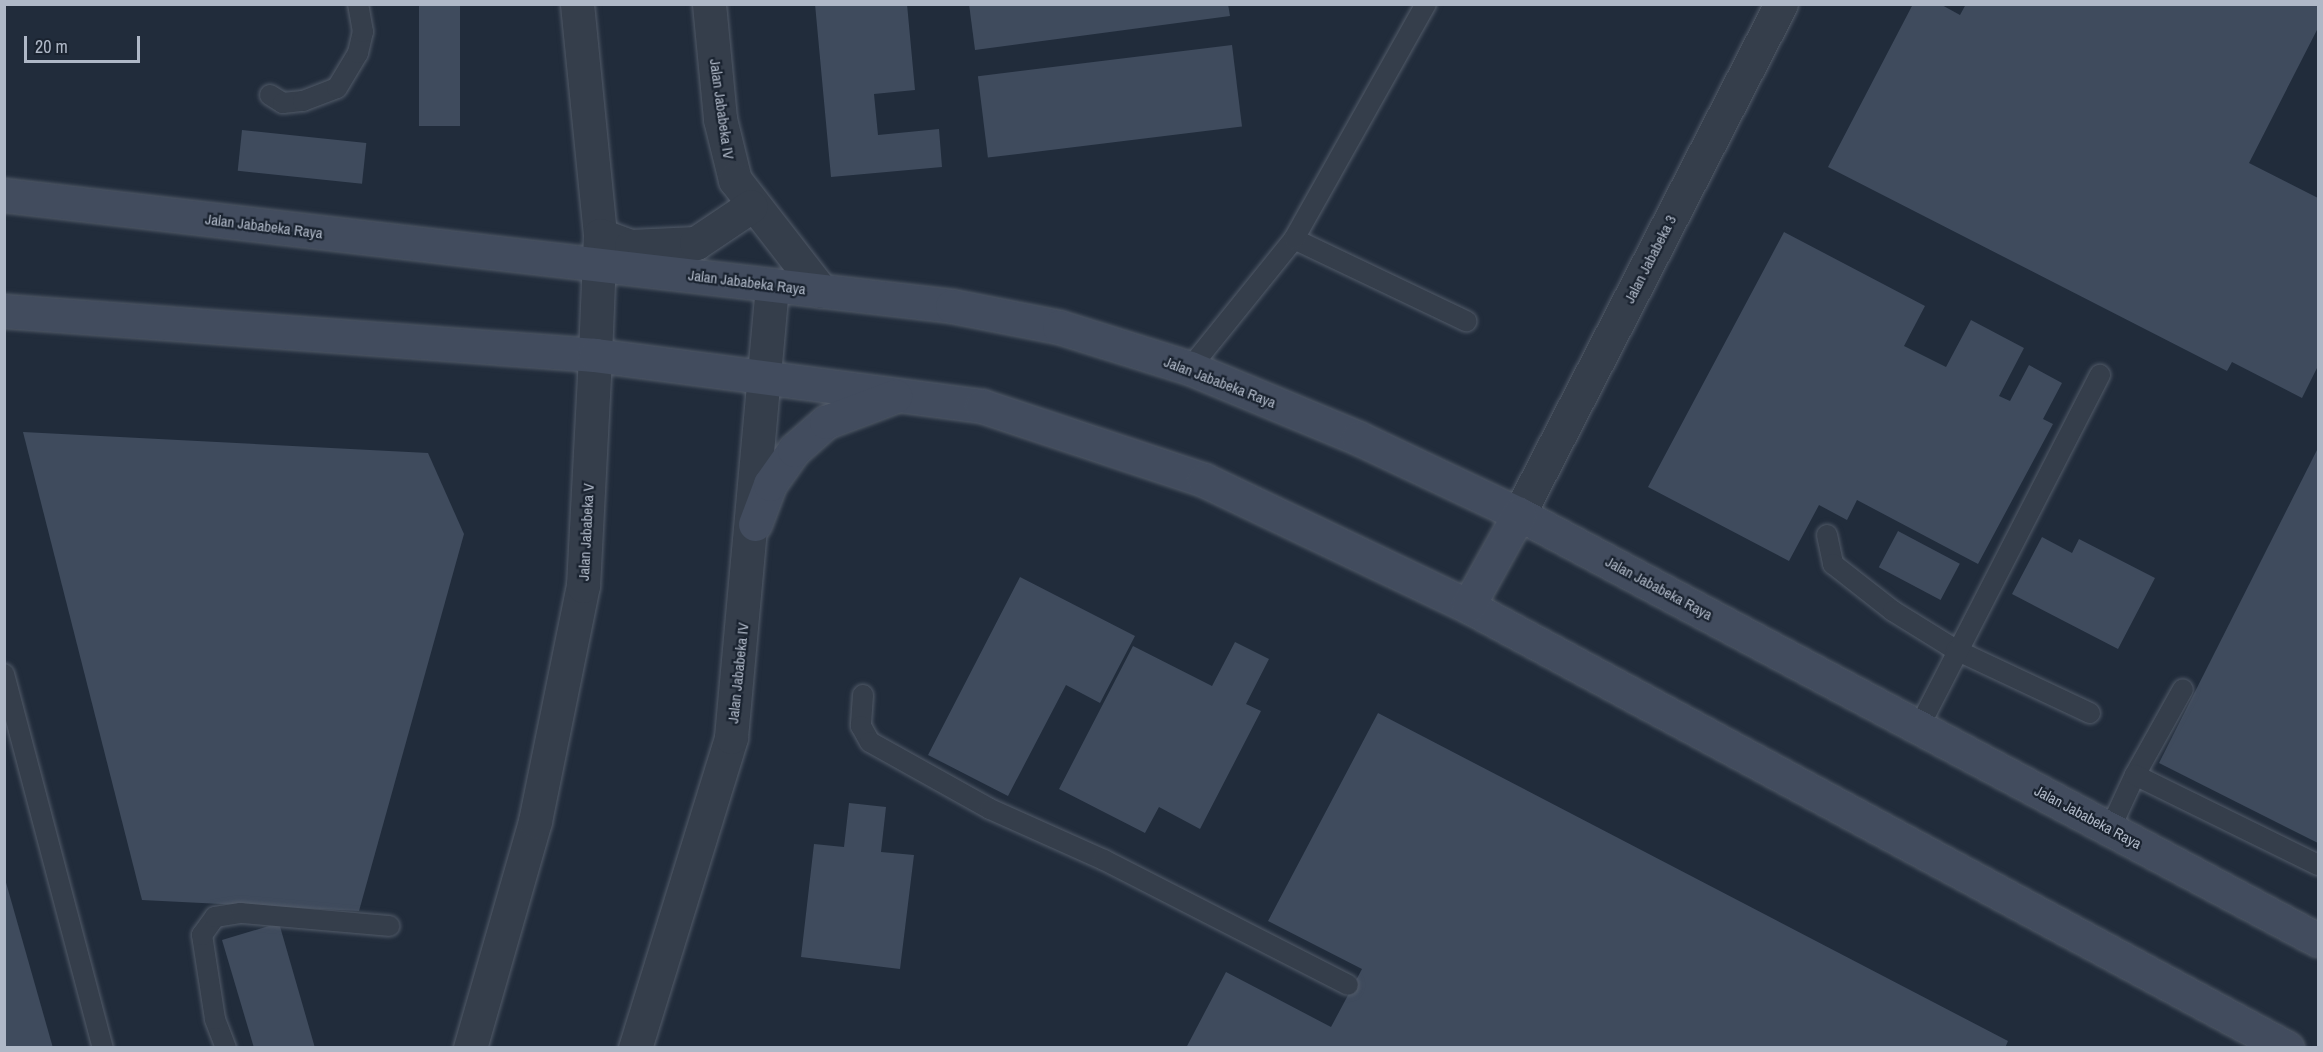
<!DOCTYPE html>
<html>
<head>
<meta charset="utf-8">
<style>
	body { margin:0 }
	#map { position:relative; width:2323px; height:1052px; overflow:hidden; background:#212c3b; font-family:"Archivo Narrow",sans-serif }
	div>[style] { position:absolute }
	.building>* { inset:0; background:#3f4b5d; transform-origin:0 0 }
	.roads { filter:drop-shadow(0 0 2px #525b69) drop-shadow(0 0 2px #525b69) }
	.service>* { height:20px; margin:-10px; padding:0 10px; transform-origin:10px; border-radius:10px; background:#353e4b }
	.minor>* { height:33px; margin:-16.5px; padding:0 16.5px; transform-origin:16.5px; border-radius:16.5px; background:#353e4b }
	.tertiary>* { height:33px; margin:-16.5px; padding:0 16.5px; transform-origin:16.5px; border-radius:16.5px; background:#353e4b }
	.secondary>* { height:33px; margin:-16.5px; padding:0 16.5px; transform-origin:16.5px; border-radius:16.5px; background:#424c5e }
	span { translate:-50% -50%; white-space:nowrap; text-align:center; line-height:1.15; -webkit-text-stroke:4.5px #1a2330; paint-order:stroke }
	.street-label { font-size:15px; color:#afb8c7 }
	.frame { position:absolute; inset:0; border:6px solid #afb8c7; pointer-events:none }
	.scale { position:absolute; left:24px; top:36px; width:116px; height:27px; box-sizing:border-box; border:3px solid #afb8c7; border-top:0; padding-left:8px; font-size:18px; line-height:21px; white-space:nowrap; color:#afb8c7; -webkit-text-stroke:4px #1a2330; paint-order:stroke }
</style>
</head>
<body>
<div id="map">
	<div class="building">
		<div style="left:419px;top:4px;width:41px;height:122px"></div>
		<div style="clip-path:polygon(815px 4px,907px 4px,915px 90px,874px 94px,878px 135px,939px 129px,942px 167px,831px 177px)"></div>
		<div style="clip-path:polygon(969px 4px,1228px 4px,1230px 16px,975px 50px)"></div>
		<div style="clip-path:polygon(1913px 4px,1940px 4px,1960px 15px,1966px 4px,2318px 4px,2318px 28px,2249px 163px,2318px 198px,2318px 366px,2302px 398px,2232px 362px,2227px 371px,1828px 167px)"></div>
		<div style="left:1232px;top:45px;width:82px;height:256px;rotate:83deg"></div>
		<div style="left:242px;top:130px;width:125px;height:41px;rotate:6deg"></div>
		<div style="clip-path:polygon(1784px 232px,1925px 306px,1904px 346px,1946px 367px,1971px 320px,2024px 348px,1999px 396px,2010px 401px,2029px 365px,2062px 383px,2043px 419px,2053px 424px,1978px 564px,1857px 500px,1847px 520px,1819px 505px,1789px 561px,1648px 487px)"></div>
		<div style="clip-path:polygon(23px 432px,428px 453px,464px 534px,359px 911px,142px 900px)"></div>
		<div style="clip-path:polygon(2318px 448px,2318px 843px,2159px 763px)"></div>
		<div style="left:1898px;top:531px;width:70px;height:41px;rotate:28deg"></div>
		<div style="clip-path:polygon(2042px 537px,2072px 553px,2079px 539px,2155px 578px,2118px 649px,2012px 594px)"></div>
		<div style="clip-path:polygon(1020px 577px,1135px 636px,1100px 703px,1066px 685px,1008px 796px,928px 755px)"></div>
		<div style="clip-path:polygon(1235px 642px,1269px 659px,1246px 704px,1261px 711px,1200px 829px,1159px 807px,1145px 833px,1059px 789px,1133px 646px,1212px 686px)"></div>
		<div style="clip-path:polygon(1378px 713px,2008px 1041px,2005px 1048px,1186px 1048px,1226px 972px,1331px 1027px,1362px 969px,1268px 921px)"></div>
		<div style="clip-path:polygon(849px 803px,886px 807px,881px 852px,914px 855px,900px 969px,801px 957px,814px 844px,844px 847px)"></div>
		<div style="clip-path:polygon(5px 879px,53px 1048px,5px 1048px)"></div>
		<div style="clip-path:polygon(279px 923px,315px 1048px,254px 1048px,222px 940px)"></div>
	</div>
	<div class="roads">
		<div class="service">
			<div style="left:270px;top:95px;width:15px;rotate:32deg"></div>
			<div style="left:283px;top:103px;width:20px;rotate:-6deg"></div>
			<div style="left:303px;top:101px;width:36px;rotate:-21deg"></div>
			<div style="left:337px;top:88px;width:41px;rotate:-59deg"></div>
			<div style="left:358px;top:53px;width:22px;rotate:-77deg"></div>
			<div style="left:363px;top:32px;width:28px;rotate:-100deg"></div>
			<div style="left:1294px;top:239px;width:191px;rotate:25.5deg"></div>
			<div style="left:1190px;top:368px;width:166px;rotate:-51.1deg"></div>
			<div style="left:1294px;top:239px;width:270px;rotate:-60.7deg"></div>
			<div style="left:1827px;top:535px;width:30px;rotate:78deg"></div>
			<div style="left:1833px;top:564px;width:76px;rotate:38.1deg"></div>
			<div style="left:1893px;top:611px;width:74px;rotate:31.8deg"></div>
			<div style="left:1956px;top:650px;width:148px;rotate:25.2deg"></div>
			<div style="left:4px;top:674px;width:387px;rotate:75.2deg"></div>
			<div style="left:863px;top:695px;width:31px;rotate:94deg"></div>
			<div style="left:861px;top:726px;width:18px;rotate:61deg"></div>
			<div style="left:870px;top:742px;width:137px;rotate:29.2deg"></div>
			<div style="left:990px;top:809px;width:125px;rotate:24.1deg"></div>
			<div style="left:1104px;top:860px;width:274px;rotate:27.1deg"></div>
			<div style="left:1919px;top:727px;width:396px;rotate:-62.8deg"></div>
			<div style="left:2135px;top:775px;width:98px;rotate:-60.8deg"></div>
			<div style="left:2110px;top:829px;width:60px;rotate:-65.2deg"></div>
			<div style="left:2135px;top:775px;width:204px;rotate:26.2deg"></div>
			<div style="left:226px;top:1048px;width:31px;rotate:-111deg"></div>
			<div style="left:215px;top:1019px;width:85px;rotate:-98.8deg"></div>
			<div style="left:202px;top:935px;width:22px;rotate:-54deg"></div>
			<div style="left:215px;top:917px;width:26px;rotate:-9deg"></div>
			<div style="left:241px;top:913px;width:149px;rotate:5deg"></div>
		</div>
		<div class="minor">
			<div style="left:1519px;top:514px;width:573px;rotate:-62.81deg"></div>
			<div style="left:470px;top:1048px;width:236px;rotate:-74deg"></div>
			<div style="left:535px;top:821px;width:240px;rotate:-78.5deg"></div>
			<div style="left:583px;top:586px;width:231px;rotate:-87deg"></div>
		</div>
		<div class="tertiary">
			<div style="left:577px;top:4px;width:232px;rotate:84.3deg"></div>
			<div style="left:600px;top:235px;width:120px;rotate:92.4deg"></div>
			<div style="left:709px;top:4px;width:116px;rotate:84.5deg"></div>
			<div style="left:720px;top:119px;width:63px;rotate:76.2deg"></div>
			<div style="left:735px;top:180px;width:140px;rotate:52.2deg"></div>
			<div style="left:600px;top:235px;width:33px;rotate:20deg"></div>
			<div style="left:631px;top:246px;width:65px;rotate:-2.6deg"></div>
			<div style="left:696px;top:243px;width:66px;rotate:-33.9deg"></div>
			<div style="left:635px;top:1048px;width:325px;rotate:-72.8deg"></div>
			<div style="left:731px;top:737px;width:453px;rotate:-84.8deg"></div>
		</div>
		<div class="secondary">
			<div style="left:4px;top:195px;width:954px;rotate:6.68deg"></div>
			<div style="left:952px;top:306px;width:109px;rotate:11.1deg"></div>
			<div style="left:1059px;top:327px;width:137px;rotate:17.4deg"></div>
			<div style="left:1190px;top:368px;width:182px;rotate:22.6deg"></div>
			<div style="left:1358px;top:438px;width:178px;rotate:25.3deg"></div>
			<div style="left:1519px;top:514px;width:905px;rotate:28.07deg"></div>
			<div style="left:4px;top:311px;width:593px;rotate:4.26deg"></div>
			<div style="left:595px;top:355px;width:390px;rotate:7.5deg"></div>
			<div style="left:982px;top:406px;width:234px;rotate:18.4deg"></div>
			<div style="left:1204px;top:480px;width:293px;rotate:25.5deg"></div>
			<div style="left:1468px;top:606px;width:931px;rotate:28.35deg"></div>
			<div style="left:755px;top:524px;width:43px;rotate:-69.4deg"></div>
			<div style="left:770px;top:484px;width:42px;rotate:-54.8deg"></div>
			<div style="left:794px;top:450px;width:43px;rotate:-41.2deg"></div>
			<div style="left:826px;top:422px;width:74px;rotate:-20.6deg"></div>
			<div style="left:1468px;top:606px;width:105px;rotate:-61deg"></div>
		</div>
	</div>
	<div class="street-label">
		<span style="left:722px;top:109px;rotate:82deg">Jalan Jababeka IV</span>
		<span style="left:264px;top:226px;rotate:7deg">Jalan Jababeka Raya</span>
		<span style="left:1650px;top:259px;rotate:-63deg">Jalan Jababeka 3</span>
		<span style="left:747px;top:282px;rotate:7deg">Jalan Jababeka Raya</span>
		<span style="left:1220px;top:382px;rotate:21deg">Jalan Jababeka Raya</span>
		<span style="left:586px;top:532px;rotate:-87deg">Jalan Jababeka V</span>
		<span style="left:1659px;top:588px;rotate:28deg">Jalan Jababeka Raya</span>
		<span style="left:738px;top:673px;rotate:-84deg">Jalan Jababeka IV</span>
		<span style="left:2088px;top:817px;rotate:28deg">Jalan Jababeka Raya</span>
	</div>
	<div class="frame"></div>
	<div class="scale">20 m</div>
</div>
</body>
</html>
